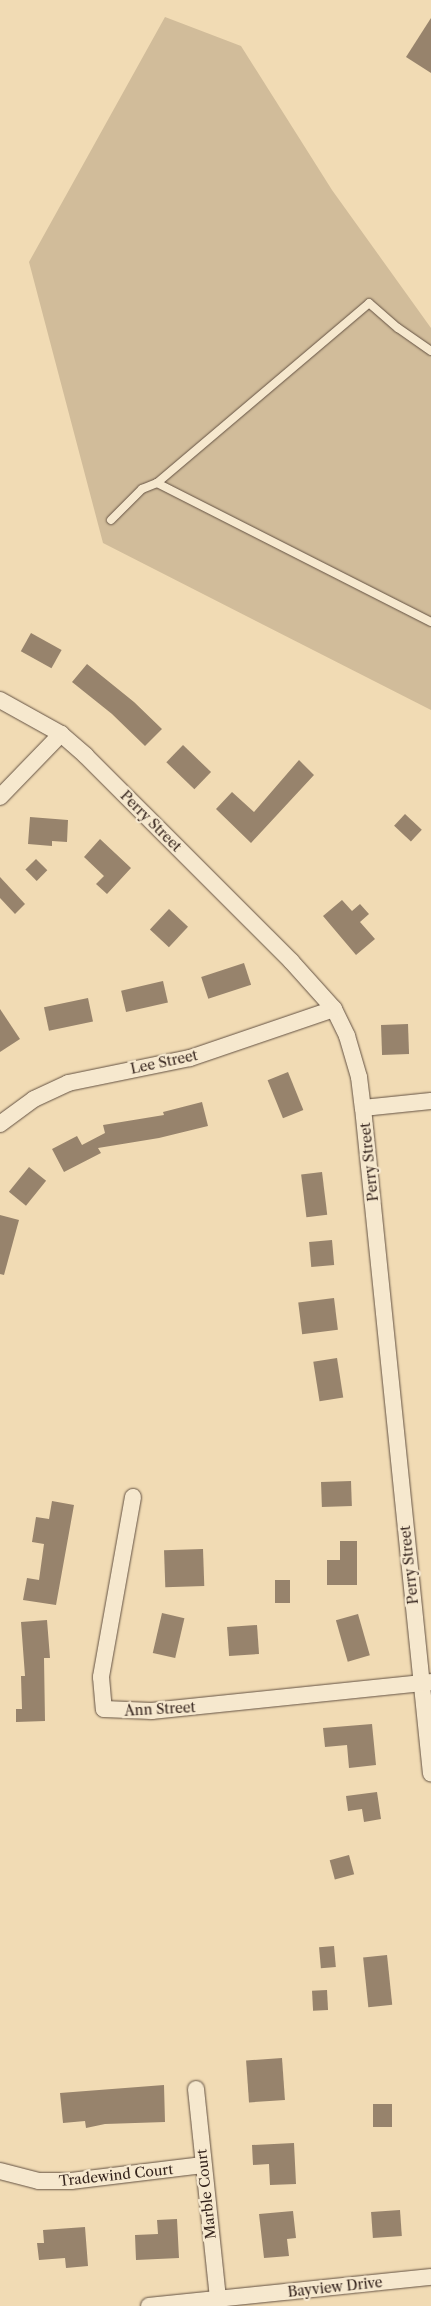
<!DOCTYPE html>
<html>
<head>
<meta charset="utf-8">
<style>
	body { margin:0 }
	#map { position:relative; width:431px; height:2306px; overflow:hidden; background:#f1dbb4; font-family:"Libre Caslon Text",serif }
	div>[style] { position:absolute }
	.green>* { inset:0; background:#d1bc9a }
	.building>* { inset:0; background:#97836c; transform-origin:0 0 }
	.roads { filter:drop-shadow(0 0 1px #645243) drop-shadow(0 0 1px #645243) }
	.service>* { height:8px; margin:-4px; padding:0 4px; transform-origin:4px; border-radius:4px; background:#f6e8ce }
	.minor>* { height:16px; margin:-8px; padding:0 8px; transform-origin:8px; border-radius:8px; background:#f6e8ce }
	span { translate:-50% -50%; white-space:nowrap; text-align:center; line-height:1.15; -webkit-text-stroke:4.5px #f6e8ce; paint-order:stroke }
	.street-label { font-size:14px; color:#35241d }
</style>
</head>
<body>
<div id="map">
	<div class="green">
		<div style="clip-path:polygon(165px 17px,241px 46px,332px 190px,431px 328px,431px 710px,103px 543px,29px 262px)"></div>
	</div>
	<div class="building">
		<div style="clip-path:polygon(431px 18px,431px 73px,406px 57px)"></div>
		<div style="left:31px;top:633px;width:35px;height:21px;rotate:29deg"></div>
		<div style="clip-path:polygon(87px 664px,134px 702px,162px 729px,145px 746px,112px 714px,72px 682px)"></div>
		<div style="left:183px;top:745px;width:39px;height:24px;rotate:44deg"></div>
		<div style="clip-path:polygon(299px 760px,314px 775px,251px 843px,216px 809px,232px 792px,254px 812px)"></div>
		<div style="left:405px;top:814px;width:23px;height:16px;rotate:43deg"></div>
		<div style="clip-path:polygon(30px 817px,68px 820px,67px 842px,52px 841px,52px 846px,28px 844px)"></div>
		<div style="clip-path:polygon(100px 839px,131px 868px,107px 894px,96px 884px,104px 876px,84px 857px)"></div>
		<div style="left:36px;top:859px;width:16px;height:15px;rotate:45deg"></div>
		<div style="clip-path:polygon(0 877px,25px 904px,15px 914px,0 898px)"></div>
		<div style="clip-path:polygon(342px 900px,352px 911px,360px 904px,369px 914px,360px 922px,375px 939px,356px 955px,323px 916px)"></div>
		<div style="left:169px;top:909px;width:26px;height:28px;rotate:43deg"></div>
		<div style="left:244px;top:963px;width:23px;height:45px;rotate:72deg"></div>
		<div style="left:163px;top:981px;width:22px;height:43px;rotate:77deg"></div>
		<div style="left:88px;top:998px;width:24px;height:45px;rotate:78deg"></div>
		<div style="clip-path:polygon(0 1009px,20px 1039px,0 1052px)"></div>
		<div style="left:408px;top:1024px;width:30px;height:27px;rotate:88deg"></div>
		<div style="left:288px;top:1072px;width:41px;height:22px;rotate:68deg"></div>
		<div style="clip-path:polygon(202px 1102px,208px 1126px,159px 1138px,98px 1148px,101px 1153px,64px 1172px,52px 1149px,77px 1136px,82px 1145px,105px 1133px,103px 1125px,164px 1115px,163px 1112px)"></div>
		<div style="left:29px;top:1167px;width:22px;height:32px;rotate:39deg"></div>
		<div style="left:322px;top:1172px;width:43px;height:21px;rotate:83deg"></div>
		<div style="clip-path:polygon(0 1215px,19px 1220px,4px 1275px,0 1274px)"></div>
		<div style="left:332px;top:1240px;width:25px;height:23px;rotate:85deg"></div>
		<div style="left:334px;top:1298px;width:32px;height:36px;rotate:83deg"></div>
		<div style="left:337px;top:1358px;width:40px;height:24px;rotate:81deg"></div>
		<div style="left:351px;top:1481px;width:25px;height:30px;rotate:88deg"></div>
		<div style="clip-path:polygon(52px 1501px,74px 1505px,56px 1605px,23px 1600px,27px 1578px,39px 1580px,44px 1544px,32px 1542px,36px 1517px,49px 1519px)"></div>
		<div style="clip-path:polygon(340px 1541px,357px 1541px,357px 1585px,327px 1585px,327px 1560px,340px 1560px)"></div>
		<div style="left:203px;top:1549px;width:37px;height:39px;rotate:88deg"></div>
		<div style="left:275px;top:1580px;width:15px;height:23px"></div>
		<div style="left:162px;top:1613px;width:23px;height:41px;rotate:13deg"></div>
		<div style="left:358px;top:1614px;width:43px;height:23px;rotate:74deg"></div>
		<div style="clip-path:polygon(47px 1620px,50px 1658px,44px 1658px,45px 1721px,16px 1722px,16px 1709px,22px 1709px,21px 1676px,25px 1676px,21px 1622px)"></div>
		<div style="left:257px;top:1625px;width:29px;height:30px;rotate:86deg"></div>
		<div style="clip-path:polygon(372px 1724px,376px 1765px,349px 1768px,347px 1745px,325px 1747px,323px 1728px)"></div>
		<div style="clip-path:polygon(377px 1792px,381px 1819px,364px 1822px,362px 1809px,348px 1811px,346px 1796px)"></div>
		<div style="left:349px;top:1855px;width:20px;height:20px;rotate:75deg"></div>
		<div style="left:334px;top:1946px;width:21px;height:15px;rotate:85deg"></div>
		<div style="left:387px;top:1955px;width:50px;height:24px;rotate:84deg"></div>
		<div style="left:327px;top:1990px;width:20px;height:15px;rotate:87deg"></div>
		<div style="left:282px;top:2058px;width:42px;height:36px;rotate:86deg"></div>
		<div style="clip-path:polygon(164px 2085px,165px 2122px,105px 2124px,86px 2128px,85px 2121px,63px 2123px,60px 2093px)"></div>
		<div style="left:373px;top:2104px;width:19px;height:23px"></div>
		<div style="clip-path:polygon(294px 2143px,296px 2184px,270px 2185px,269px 2164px,253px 2165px,252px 2145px)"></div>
		<div style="left:400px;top:2210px;width:26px;height:29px;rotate:86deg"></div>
		<div style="clip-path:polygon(293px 2211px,296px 2238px,287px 2239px,289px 2256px,264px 2258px,259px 2214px)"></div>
		<div style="clip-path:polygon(177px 2219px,179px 2258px,136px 2260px,135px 2235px,158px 2234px,157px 2220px)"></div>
		<div style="clip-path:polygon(85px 2227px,88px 2266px,66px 2268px,65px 2258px,39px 2260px,37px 2243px,44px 2243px,43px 2230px)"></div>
	</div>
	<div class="roads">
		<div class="service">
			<div style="left:157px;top:483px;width:307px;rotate:26.9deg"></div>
			<div style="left:111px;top:520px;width:44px;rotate:-45deg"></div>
			<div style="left:142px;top:489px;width:16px;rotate:-22deg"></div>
			<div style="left:157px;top:483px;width:278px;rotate:-40.3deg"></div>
			<div style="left:369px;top:303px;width:38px;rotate:41deg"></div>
			<div style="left:398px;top:328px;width:40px;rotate:34.9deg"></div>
		</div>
		<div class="minor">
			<div style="left:0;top:700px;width:70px;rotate:29.1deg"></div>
			<div style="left:61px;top:734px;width:33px;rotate:41deg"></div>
			<div style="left:86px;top:756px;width:290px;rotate:45deg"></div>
			<div style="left:291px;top:961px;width:64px;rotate:48.1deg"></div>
			<div style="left:334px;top:1009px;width:30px;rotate:64deg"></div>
			<div style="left:347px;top:1036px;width:43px;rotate:73.7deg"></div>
			<div style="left:359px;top:1077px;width:31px;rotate:83deg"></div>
			<div style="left:363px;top:1108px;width:669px;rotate:84.17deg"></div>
			<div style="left:0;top:797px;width:88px;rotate:-45.9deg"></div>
			<div style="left:363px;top:1108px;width:68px;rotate:-5.9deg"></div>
			<div style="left:0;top:1124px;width:42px;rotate:-36.3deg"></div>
			<div style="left:34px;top:1099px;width:38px;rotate:-25deg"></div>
			<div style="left:68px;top:1083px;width:125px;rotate:-11.6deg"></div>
			<div style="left:190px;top:1058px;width:152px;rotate:-18.8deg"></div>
			<div style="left:133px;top:1497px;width:183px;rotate:100.1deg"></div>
			<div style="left:101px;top:1677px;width:32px;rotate:85deg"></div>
			<div style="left:104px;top:1709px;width:48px;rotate:2.4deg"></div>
			<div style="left:152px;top:1711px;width:281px;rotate:-5.9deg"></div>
			<div style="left:196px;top:2089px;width:212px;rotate:84deg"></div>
			<div style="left:0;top:2171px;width:40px;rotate:14.4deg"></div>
			<div style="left:39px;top:2181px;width:32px"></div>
			<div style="left:71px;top:2181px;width:133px;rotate:-6.9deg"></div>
			<div style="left:149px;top:2306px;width:283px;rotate:-5.9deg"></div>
		</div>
	</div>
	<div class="street-label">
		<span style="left:151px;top:821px;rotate:45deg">Perry Street</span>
		<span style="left:164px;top:1062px;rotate:-12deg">Lee Street</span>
		<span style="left:369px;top:1162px;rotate:-96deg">Perry Street</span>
		<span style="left:409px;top:1565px;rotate:-96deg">Perry Street</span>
		<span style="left:160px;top:1709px;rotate:-3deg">Ann Street</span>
		<span style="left:116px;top:2175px;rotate:-6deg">Tradewind Court</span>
		<span style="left:206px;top:2194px;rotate:-96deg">Marble Court</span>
		<span style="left:335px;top:2287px;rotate:-6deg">Bayview Drive</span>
	</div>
</div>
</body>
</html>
